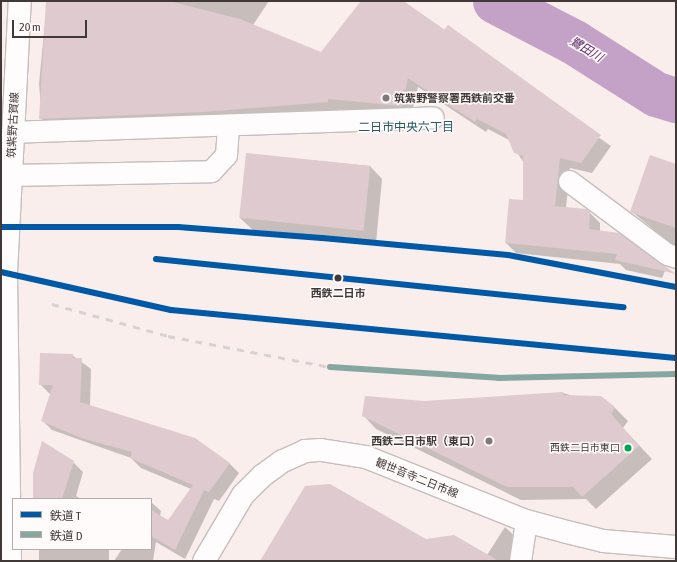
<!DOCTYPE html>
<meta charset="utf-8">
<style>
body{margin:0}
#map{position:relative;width:677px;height:562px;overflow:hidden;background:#f9eeec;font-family:"Asap Condensed","Noto Sans JP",sans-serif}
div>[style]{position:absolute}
.shadow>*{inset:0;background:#0003;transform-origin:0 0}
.river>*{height:45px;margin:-22.5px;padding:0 22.5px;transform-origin:22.5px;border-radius:22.5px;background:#c4a2c8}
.building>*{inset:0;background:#decacf;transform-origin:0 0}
.roads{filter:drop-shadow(1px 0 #c6bebd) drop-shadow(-1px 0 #c6bebd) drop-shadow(0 1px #c6bebd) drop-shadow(0 -1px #c6bebd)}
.minor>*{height:21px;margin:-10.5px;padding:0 10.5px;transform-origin:10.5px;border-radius:10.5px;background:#fefcfc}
.secondary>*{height:22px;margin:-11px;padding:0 11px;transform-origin:11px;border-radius:11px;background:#fefcfc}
.primary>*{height:22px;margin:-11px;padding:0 11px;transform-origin:11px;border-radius:11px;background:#fefcfc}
.rail>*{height:3px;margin-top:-1.5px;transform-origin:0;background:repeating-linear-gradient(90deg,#d6d3d2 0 7px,transparent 0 14px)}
.rail-1>*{height:6px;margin:-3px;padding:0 3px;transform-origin:3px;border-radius:3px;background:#0059a6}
.rail-2>*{height:6px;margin:-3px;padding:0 3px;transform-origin:3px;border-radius:3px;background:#86a7a0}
.dots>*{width:11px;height:11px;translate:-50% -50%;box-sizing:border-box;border:2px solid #fffbfa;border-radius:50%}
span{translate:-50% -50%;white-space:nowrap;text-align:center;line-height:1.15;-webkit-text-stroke:3px #fffbfa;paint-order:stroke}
.bus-label{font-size:10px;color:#413938}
.right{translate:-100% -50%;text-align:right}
.poi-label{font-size:11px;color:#413938;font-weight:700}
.left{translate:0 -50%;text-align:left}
.street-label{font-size:11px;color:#413938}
.stop-label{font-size:11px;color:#413938;font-weight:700}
.water-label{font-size:12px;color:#5f286c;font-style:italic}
.neighbourhood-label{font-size:12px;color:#245a67}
.frame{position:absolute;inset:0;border:2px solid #413938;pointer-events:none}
.legend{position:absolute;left:12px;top:498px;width:140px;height:52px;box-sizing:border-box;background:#fffbfa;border:1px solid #b3adac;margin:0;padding:5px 7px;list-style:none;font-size:12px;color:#413938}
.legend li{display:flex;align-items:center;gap:8px;height:20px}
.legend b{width:20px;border:1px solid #b3adac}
.scale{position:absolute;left:12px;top:20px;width:75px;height:18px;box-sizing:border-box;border:2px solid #413938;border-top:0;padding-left:5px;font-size:12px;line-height:14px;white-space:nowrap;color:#413938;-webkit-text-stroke:3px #fffbfa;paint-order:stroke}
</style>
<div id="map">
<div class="shadow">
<i style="clip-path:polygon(47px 1px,269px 1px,253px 25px,321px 54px,362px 1px,403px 1px,611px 146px,592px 173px,570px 168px,566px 208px,590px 213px,600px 223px,600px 231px,665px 271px,662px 278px,626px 270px,620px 264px,516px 253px,506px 243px,524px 201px,524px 163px,509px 140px,488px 129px,486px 132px,418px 87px,411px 116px,338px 109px,338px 113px,52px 129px,42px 119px,39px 84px)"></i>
<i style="clip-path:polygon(247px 154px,370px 166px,382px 179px,376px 243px,253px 230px,240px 218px)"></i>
<i style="clip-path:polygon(676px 166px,676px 248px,631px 211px)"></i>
<i style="clip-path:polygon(72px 355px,91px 369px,90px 406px,229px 463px,239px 473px,219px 501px,214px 499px,185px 559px,156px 542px,153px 561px,114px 561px,122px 549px,151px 549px,151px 502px,161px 511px,160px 516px,168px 522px,191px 489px,141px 468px,131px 458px,52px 430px,42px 420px,51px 395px,40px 384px)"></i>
<i style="clip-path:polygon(563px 393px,614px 407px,628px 421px,623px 428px,652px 459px,596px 509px,586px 499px,521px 500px,376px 429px,363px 415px,424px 402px)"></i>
<i style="clip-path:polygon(73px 462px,83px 472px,76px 496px,81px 499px,34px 499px)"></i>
<i style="clip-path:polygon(505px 527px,519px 540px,516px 561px,262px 561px,426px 540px,487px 555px)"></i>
<i style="left:39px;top:549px;width:70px;height:12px"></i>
</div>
<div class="river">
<i style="left:495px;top:1px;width:89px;rotate:27.4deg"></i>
<i style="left:574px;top:42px;width:97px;rotate:32.4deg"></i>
<i style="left:656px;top:94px;width:21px;rotate:17deg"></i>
</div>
<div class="building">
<i style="clip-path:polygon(46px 1px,169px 1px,240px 19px,321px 52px,361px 1px,403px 1px,444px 30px,448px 25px,601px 135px,581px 163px,560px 158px,555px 206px,587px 209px,590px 212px,589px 229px,619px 233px,676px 274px,615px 260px,617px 254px,505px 243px,509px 199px,523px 200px,523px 156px,514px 153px,506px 134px,477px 119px,475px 122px,408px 78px,401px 106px,328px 99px,328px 102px,204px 112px,39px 119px)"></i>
<i style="left:246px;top:153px;width:125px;height:65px;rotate:6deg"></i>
<i style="clip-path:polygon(650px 155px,676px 164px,676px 228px,630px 212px)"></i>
<i style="clip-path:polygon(40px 353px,73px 354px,73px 358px,82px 358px,80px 402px,195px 438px,230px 463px,209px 492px,204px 490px,175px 550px,151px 536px,151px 510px,168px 520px,193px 485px,130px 458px,132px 452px,81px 438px,41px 421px,53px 385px,39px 385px)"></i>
<i style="clip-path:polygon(563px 392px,563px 395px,601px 396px,615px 407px,611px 414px,639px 446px,582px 497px,573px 487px,507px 487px,362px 416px,365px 396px,424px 401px)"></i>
<i style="clip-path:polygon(42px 441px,74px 461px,62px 499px,33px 499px,33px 473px)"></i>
<i style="clip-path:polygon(330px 484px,426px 539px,454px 535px,499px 561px,260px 561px,305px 486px)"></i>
</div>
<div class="roads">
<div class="minor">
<i style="left:12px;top:132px;width:421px;rotate:-2deg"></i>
<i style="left:10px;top:175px;width:201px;rotate:-1.1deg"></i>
<i style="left:211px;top:171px;width:22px;rotate:-47deg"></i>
<i style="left:226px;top:155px;width:30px;rotate:-86deg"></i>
<i style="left:569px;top:181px;width:122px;rotate:36.7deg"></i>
<i style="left:667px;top:254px;width:9px;rotate:18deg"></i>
<i style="left:520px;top:561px;width:40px;rotate:-81.5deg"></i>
</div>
<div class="secondary">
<i style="left:204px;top:561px;width:77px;rotate:-59.4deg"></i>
<i style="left:243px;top:495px;width:27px;rotate:-45deg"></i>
<i style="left:262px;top:476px;width:26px;rotate:-36deg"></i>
<i style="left:283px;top:461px;width:24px;rotate:-24deg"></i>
<i style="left:305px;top:451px;width:16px;rotate:-4deg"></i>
<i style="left:321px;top:450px;width:46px;rotate:8.8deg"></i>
<i style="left:366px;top:457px;width:172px;rotate:21.8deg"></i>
<i style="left:526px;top:521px;width:42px;rotate:15deg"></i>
<i style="left:567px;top:532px;width:37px;rotate:14deg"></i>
<i style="left:603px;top:541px;width:73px;rotate:4.7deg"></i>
</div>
<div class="primary">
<i style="left:10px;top:561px;width:288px;rotate:-90.8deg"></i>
<i style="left:6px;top:273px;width:272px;rotate:-87.1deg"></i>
</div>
</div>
<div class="rail">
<i style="left:52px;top:304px;width:120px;rotate:15.4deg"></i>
<i style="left:168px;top:336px;width:165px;rotate:10.8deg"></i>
</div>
<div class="rail-1">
<i style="left:1px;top:227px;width:177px"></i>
<i style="left:178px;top:227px;width:144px;rotate:4.4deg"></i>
<i style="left:322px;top:238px;width:187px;rotate:5.2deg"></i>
<i style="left:508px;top:255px;width:171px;rotate:10.8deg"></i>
<i style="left:156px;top:259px;width:470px;rotate:5.9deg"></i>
<i style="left:1px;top:272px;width:174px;rotate:12.6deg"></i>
<i style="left:171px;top:310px;width:507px;rotate:5.43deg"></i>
</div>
<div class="rail-2">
<i style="left:330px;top:367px;width:168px;rotate:3.7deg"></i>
<i style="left:498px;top:378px;width:178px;rotate:-1.3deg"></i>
</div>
<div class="dots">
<i style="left:386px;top:98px;background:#817877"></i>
<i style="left:338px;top:278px;background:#413938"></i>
<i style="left:489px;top:441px;background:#817877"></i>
<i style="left:628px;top:448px;background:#00a651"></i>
</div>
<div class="bus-label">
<span class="right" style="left:620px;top:448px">西鉄二日市東口</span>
</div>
<div class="poi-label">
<span class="left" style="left:394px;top:98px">筑紫野警察署西鉄前交番</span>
<span class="right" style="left:481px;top:441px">西鉄二日市駅（東口）</span>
</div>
<div class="street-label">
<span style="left:13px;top:125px;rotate:-87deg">筑紫野古賀線</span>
<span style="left:417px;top:478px;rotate:22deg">観世音寺二日市線</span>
</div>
<div class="stop-label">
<span style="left:338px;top:293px">西鉄二日市</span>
</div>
<div class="water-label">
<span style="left:586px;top:50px;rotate:31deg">鷺田川</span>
</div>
<div class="neighbourhood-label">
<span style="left:406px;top:128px">二日市中央六丁目</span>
</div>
<div class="frame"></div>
<ul class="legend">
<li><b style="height:5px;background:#0059a6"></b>鉄道 T</li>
<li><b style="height:5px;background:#86a7a0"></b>鉄道 D</li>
</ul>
<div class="scale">20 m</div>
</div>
